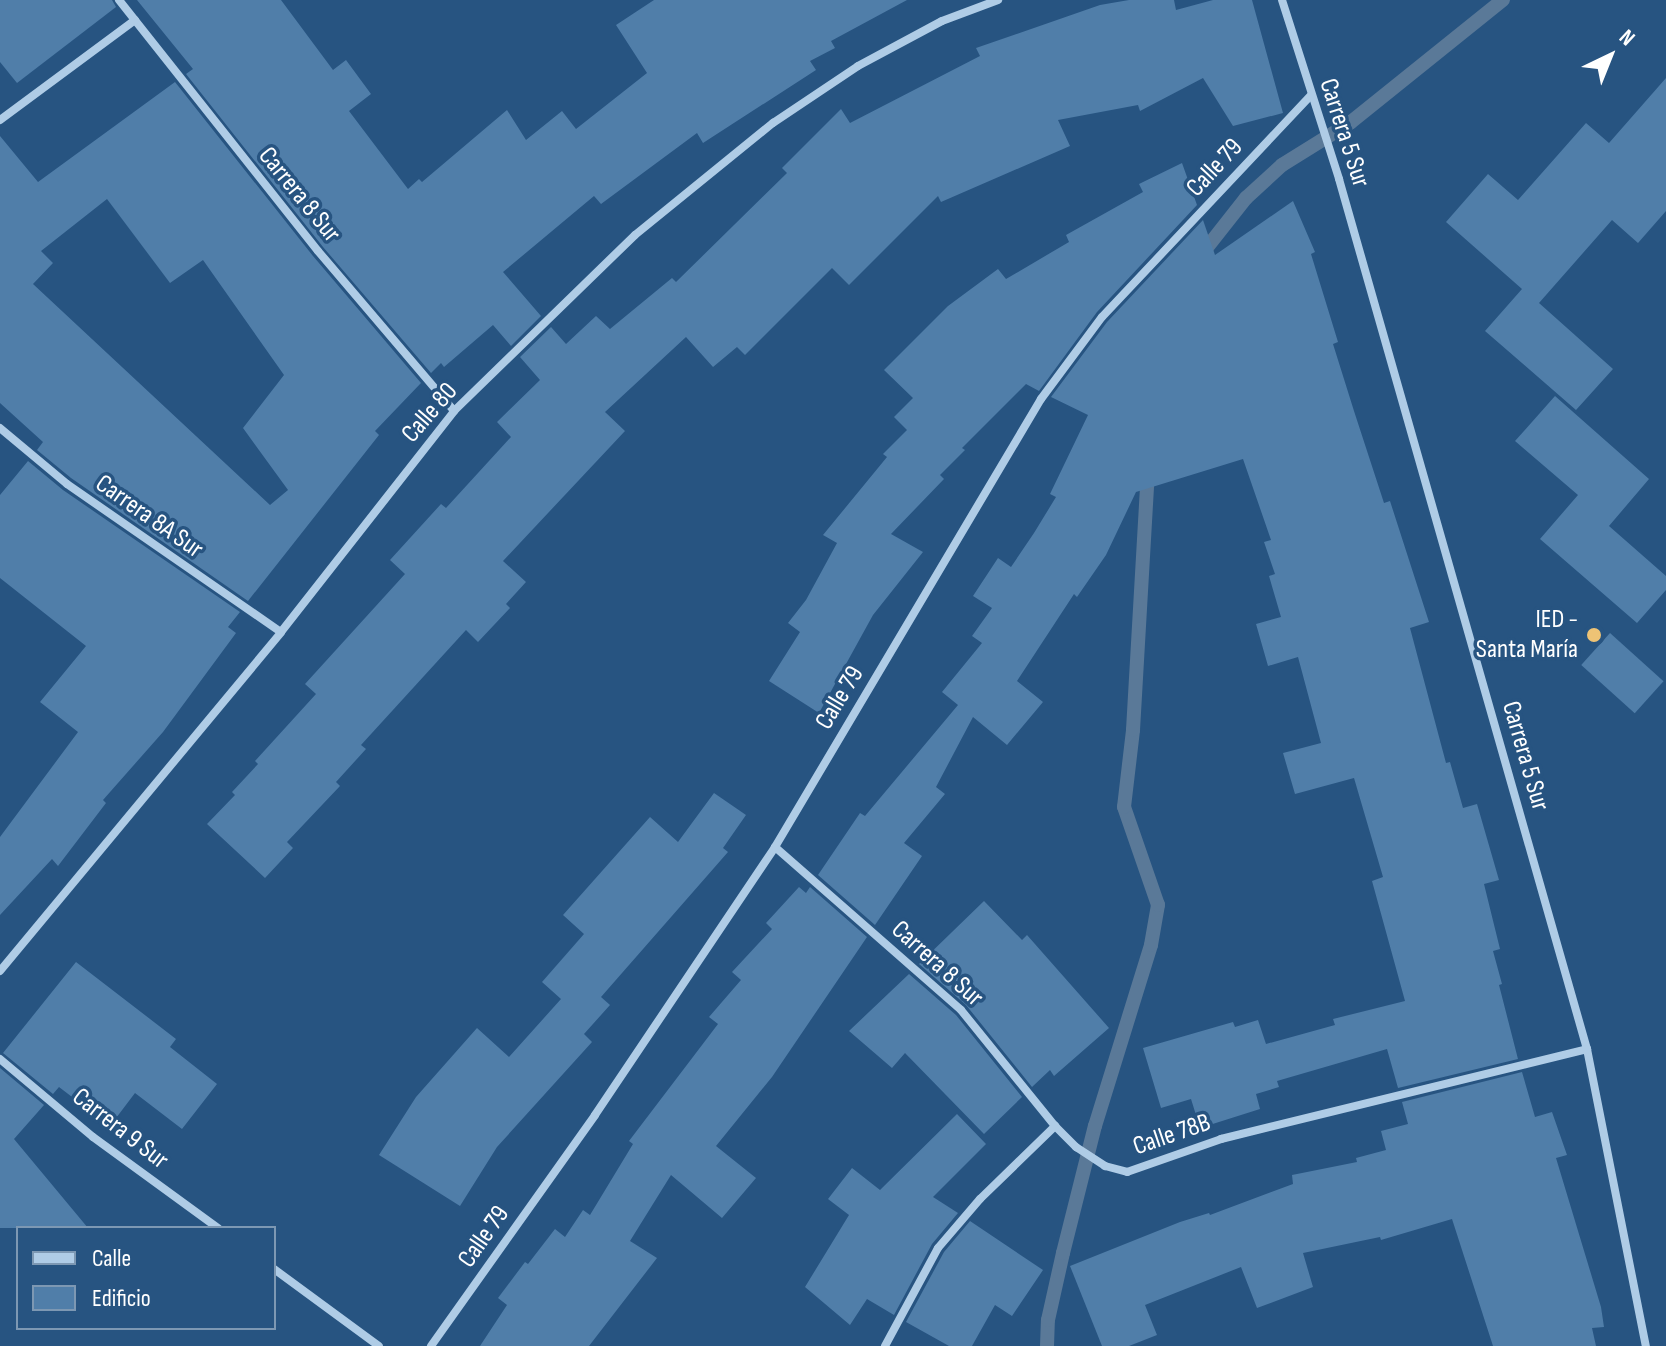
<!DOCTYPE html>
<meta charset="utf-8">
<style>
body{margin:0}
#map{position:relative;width:1666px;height:1346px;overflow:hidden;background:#275481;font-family:"Sofia Sans Condensed",sans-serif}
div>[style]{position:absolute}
.stream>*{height:14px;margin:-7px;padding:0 7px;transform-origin:7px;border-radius:7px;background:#5a7998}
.building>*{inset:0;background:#507ea9;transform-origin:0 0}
.minor>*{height:8px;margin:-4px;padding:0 4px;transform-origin:4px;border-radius:4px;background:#afcce6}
.dots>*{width:22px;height:22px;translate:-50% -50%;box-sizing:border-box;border:4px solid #275481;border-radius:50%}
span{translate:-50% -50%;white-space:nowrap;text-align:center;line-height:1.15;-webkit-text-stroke:7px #275481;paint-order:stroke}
.street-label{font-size:26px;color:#fff}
.poi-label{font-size:26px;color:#fff}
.right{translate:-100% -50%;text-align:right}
.legend{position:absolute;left:16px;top:1226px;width:260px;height:104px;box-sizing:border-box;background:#275481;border:2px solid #7d98b3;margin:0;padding:10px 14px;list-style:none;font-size:24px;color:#fff}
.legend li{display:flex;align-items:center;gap:16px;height:40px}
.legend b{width:40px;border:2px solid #7d98b3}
.north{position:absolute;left:1570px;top:16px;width:80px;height:80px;-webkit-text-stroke:6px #275481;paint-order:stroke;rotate:43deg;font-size:22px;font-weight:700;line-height:32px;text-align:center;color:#fff}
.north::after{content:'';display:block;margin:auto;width:28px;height:36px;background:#fff;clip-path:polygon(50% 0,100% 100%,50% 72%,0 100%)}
</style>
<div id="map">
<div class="stream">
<i style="left:1201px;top:255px;width:73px;rotate:-51.7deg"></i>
<i style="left:1246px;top:198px;width:49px;rotate:-42.5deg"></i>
<i style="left:1282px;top:165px;width:81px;rotate:-31.9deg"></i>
<i style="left:1351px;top:122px;width:195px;rotate:-38.8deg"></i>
<i style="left:1047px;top:1346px;width:26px;rotate:-88deg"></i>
<i style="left:1048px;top:1320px;width:69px;rotate:-77.4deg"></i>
<i style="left:1063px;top:1253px;width:131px;rotate:-75.9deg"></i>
<i style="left:1095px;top:1126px;width:189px;rotate:-72.8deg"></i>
<i style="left:1151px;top:945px;width:41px;rotate:-80.1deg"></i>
<i style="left:1158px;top:905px;width:104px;rotate:-109.1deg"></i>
<i style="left:1124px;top:807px;width:78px;rotate:-83.3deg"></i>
<i style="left:1133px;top:730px;width:258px;rotate:-86.7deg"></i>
</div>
<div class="building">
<i style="clip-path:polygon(0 0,112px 0,116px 7px,17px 83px,0 62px)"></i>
<i style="clip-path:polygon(137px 0,281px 0,333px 70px,346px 60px,371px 94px,349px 111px,408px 189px,419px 179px,422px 182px,507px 110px,526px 140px,562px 111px,576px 129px,647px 73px,616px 25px,654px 0,907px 0,831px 41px,835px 48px,810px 61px,816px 70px,703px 143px,697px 133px,601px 204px,594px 196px,503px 272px,541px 316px,511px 346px,493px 325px,444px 367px,441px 363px,431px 373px,323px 247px,186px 74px,193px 69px)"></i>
<i style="clip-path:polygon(1129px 0,1174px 0,1176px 10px,1213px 0,1252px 0,1283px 113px,1233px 126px,1203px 78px,1140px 111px,1138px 105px,1058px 120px,1070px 146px,941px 202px,938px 196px,849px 285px,832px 268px,745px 355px,737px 347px,713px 367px,686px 337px,605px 412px,625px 431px,503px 561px,526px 582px,506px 604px,510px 608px,478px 642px,466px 630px,361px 745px,366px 749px,336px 782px,340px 786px,287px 842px,293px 848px,265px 878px,207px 824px,235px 795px,232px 792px,258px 764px,255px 761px,316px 694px,305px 684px,405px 574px,390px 560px,441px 504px,446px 508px,511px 437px,497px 422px,540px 380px,520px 357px,551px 327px,566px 344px,596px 316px,610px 329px,672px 278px,676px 282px,787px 173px,782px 168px,841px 109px,850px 123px,980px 56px,976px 48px,1100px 5px)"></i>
<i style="clip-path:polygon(1666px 78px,1666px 211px,1638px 243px,1612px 220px,1539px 303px,1613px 369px,1576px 410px,1485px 331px,1522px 289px,1446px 222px,1488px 174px,1518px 200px,1586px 123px,1609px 143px)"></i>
<i style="clip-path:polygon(evenodd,175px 82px,313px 256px,421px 383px,375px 431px,379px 435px,248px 601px,71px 478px,37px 450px,43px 442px,0 403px,0 136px,38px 182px,175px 82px,107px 199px,170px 283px,203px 260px,284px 375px,243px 428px,288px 490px,270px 505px,33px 284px,53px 263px,41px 251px,107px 199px)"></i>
<i style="clip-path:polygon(1182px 163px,1197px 205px,1097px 312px,1039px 391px,1026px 384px,962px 448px,965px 450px,940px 475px,944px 479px,891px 534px,923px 552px,873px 615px,819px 713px,769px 681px,800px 632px,788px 623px,806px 600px,837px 543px,823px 535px,887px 457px,883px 454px,907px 430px,894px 417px,913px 398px,884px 370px,948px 306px,998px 269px,1006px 279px,1069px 242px,1066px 235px,1143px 192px,1139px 184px)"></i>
<i style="clip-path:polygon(1293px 201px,1315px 252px,1311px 254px,1338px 342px,1333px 344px,1354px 411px,1384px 503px,1390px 501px,1429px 622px,1410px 628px,1446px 763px,1450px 762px,1463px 808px,1477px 804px,1499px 880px,1484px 884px,1500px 949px,1493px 951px,1502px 984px,1499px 985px,1518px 1059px,1398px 1088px,1387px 1049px,1277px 1081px,1279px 1087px,1256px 1094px,1260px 1109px,1200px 1128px,1191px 1099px,1161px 1108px,1143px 1048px,1233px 1022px,1235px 1027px,1258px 1020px,1266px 1044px,1335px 1025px,1333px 1019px,1405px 1001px,1372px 881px,1383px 877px,1354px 778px,1295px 794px,1283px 753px,1321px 743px,1298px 657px,1268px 666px,1256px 624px,1281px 617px,1269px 576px,1275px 574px,1264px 542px,1271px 540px,1243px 459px,1136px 492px,1106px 555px,1077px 597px,1074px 594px,1017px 681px,1043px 702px,1007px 745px,973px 717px,936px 787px,945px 794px,904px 843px,922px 856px,875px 925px,818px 875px,860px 813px,865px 816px,958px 705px,942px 692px,982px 643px,972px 636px,992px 608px,973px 596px,998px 558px,1011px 567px,1034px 533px,1056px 497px,1050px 494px,1088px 415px,1051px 397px,1107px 322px,1203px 220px,1215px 255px)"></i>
<i style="clip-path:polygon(1555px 396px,1649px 479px,1609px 526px,1666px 576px,1666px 590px,1637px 623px,1540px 539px,1578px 495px,1515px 441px)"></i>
<i style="clip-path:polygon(28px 461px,63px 490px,240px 612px,228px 627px,236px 633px,163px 732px,103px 800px,106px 803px,58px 866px,52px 859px,0 915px,0 837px,78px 732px,40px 702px,86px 646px,0 578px,0 495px)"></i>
<i style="left:1610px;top:633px;width:72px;height:43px;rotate:42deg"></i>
<i style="clip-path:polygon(714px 793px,746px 815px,723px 848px,728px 852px,601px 997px,610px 1005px,584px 1034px,592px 1042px,497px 1147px,460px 1206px,379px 1155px,416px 1097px,477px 1028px,509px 1057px,561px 999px,542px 982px,584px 934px,563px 915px,650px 817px,678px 842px)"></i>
<i style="clip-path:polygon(799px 887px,806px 893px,810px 887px,867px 937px,772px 1077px,716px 1146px,756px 1178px,722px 1218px,671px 1175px,630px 1241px,657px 1258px,589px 1346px,480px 1346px,507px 1305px,498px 1298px,525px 1262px,528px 1264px,555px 1229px,565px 1237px,583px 1210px,590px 1215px,633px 1144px,629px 1141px,718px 1024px,709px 1017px,741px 980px,732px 972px,772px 929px,766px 923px)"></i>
<i style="clip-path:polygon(984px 901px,1022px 940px,1027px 935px,1109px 1028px,1054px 1076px,1050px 1070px,1032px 1087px,966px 1005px,919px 964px)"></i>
<i style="clip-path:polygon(76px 962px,176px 1039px,170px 1047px,217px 1084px,182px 1129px,135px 1093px,110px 1126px,59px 1087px,53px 1094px,3px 1053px)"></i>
<i style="clip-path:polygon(909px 974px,956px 1015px,1022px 1097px,984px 1134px,905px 1053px,892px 1068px,849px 1031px)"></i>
<i style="clip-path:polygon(0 1068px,44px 1105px,14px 1139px,88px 1228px,0 1228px)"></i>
<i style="clip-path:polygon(1522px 1072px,1535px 1117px,1552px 1112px,1567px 1155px,1556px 1158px,1601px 1307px,1604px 1327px,1592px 1328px,1596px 1346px,1493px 1346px,1452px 1219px,1381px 1240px,1380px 1237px,1303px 1253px,1313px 1287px,1257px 1308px,1241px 1267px,1145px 1305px,1157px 1335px,1129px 1346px,1102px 1346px,1070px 1266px,1180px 1222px,1209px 1213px,1210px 1215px,1293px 1184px,1292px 1175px,1357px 1162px,1356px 1158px,1386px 1150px,1381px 1131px,1408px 1124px,1402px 1102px)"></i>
<i style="clip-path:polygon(957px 1114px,986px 1144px,933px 1197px,958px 1213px,932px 1244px,894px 1315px,867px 1299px,850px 1325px,805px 1287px,849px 1215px,828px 1199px,852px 1168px,880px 1190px)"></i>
<i style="clip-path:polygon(970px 1221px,1043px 1270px,1012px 1316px,995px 1305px,972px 1346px,949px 1346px,906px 1322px,944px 1252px)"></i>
</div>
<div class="minor">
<i style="left:119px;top:0;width:320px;rotate:51.6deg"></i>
<i style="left:318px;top:251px;width:210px;rotate:49.6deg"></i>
<i style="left:1282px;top:0;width:188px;rotate:72.3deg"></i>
<i style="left:1339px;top:179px;width:905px;rotate:74.09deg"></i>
<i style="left:1587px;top:1049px;width:303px;rotate:78.8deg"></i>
<i style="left:0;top:120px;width:168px;rotate:-36.5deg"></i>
<i style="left:0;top:428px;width:87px;rotate:39.9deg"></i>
<i style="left:67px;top:484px;width:260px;rotate:34.7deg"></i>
<i style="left:775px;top:847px;width:247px;rotate:41.2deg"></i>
<i style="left:961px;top:1010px;width:149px;rotate:51deg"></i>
<i style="left:1055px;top:1126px;width:30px;rotate:45deg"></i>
<i style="left:1076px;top:1147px;width:35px;rotate:33deg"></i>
<i style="left:1105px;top:1166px;width:23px;rotate:15deg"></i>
<i style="left:1127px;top:1172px;width:100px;rotate:-19.3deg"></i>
<i style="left:1221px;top:1139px;width:377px;rotate:-13.8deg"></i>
<i style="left:0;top:971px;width:440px;rotate:-50.3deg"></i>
<i style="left:281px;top:632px;width:281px;rotate:-51.9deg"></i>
<i style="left:454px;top:411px;width:252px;rotate:-44.2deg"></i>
<i style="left:635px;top:235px;width:178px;rotate:-39.1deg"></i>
<i style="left:773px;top:123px;width:102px;rotate:-33.8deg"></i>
<i style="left:858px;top:66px;width:95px;rotate:-28.2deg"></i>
<i style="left:942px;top:21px;width:60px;rotate:-20.6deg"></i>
<i style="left:0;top:1059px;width:121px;rotate:40deg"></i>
<i style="left:93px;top:1137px;width:155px;rotate:36.1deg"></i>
<i style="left:274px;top:1269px;width:130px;rotate:36.3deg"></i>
<i style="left:431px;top:1346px;width:283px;rotate:-54.6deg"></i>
<i style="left:595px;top:1115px;width:323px;rotate:-56.1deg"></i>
<i style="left:775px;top:847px;width:521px;rotate:-59.3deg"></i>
<i style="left:1041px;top:399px;width:102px;rotate:-53.4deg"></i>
<i style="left:1102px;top:317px;width:305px;rotate:-46.7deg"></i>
<i style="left:885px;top:1346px;width:111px;rotate:-61.6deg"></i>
<i style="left:938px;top:1248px;width:65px;rotate:-49.4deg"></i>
<i style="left:980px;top:1199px;width:105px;rotate:-44.2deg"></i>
</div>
<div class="dots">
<i style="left:1594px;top:635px;background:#eec375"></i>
</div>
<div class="street-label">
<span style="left:1344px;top:133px;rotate:72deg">Carrera 5 Sur</span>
<span style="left:1215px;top:168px;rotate:-47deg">Calle 79</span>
<span style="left:299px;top:195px;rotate:51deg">Carrera 8 Sur</span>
<span style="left:430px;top:413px;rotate:-49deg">Calle 80</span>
<span style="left:149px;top:517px;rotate:35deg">Carrera 8A Sur</span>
<span style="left:840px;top:698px;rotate:-59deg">Calle 79</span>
<span style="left:1525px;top:756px;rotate:74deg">Carrera 5 Sur</span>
<span style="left:937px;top:964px;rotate:42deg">Carrera 8 Sur</span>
<span style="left:120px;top:1129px;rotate:38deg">Carrera 9 Sur</span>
<span style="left:1172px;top:1135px;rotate:-19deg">Calle 78B</span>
<span style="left:484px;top:1237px;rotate:-55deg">Calle 79</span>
</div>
<div class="poi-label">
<span class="right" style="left:1578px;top:635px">IED -<br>Santa María</span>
</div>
<ul class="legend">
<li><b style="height:10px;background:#afcce6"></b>Calle</li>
<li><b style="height:22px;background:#507ea9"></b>Edificio</li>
</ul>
<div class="north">N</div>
</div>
